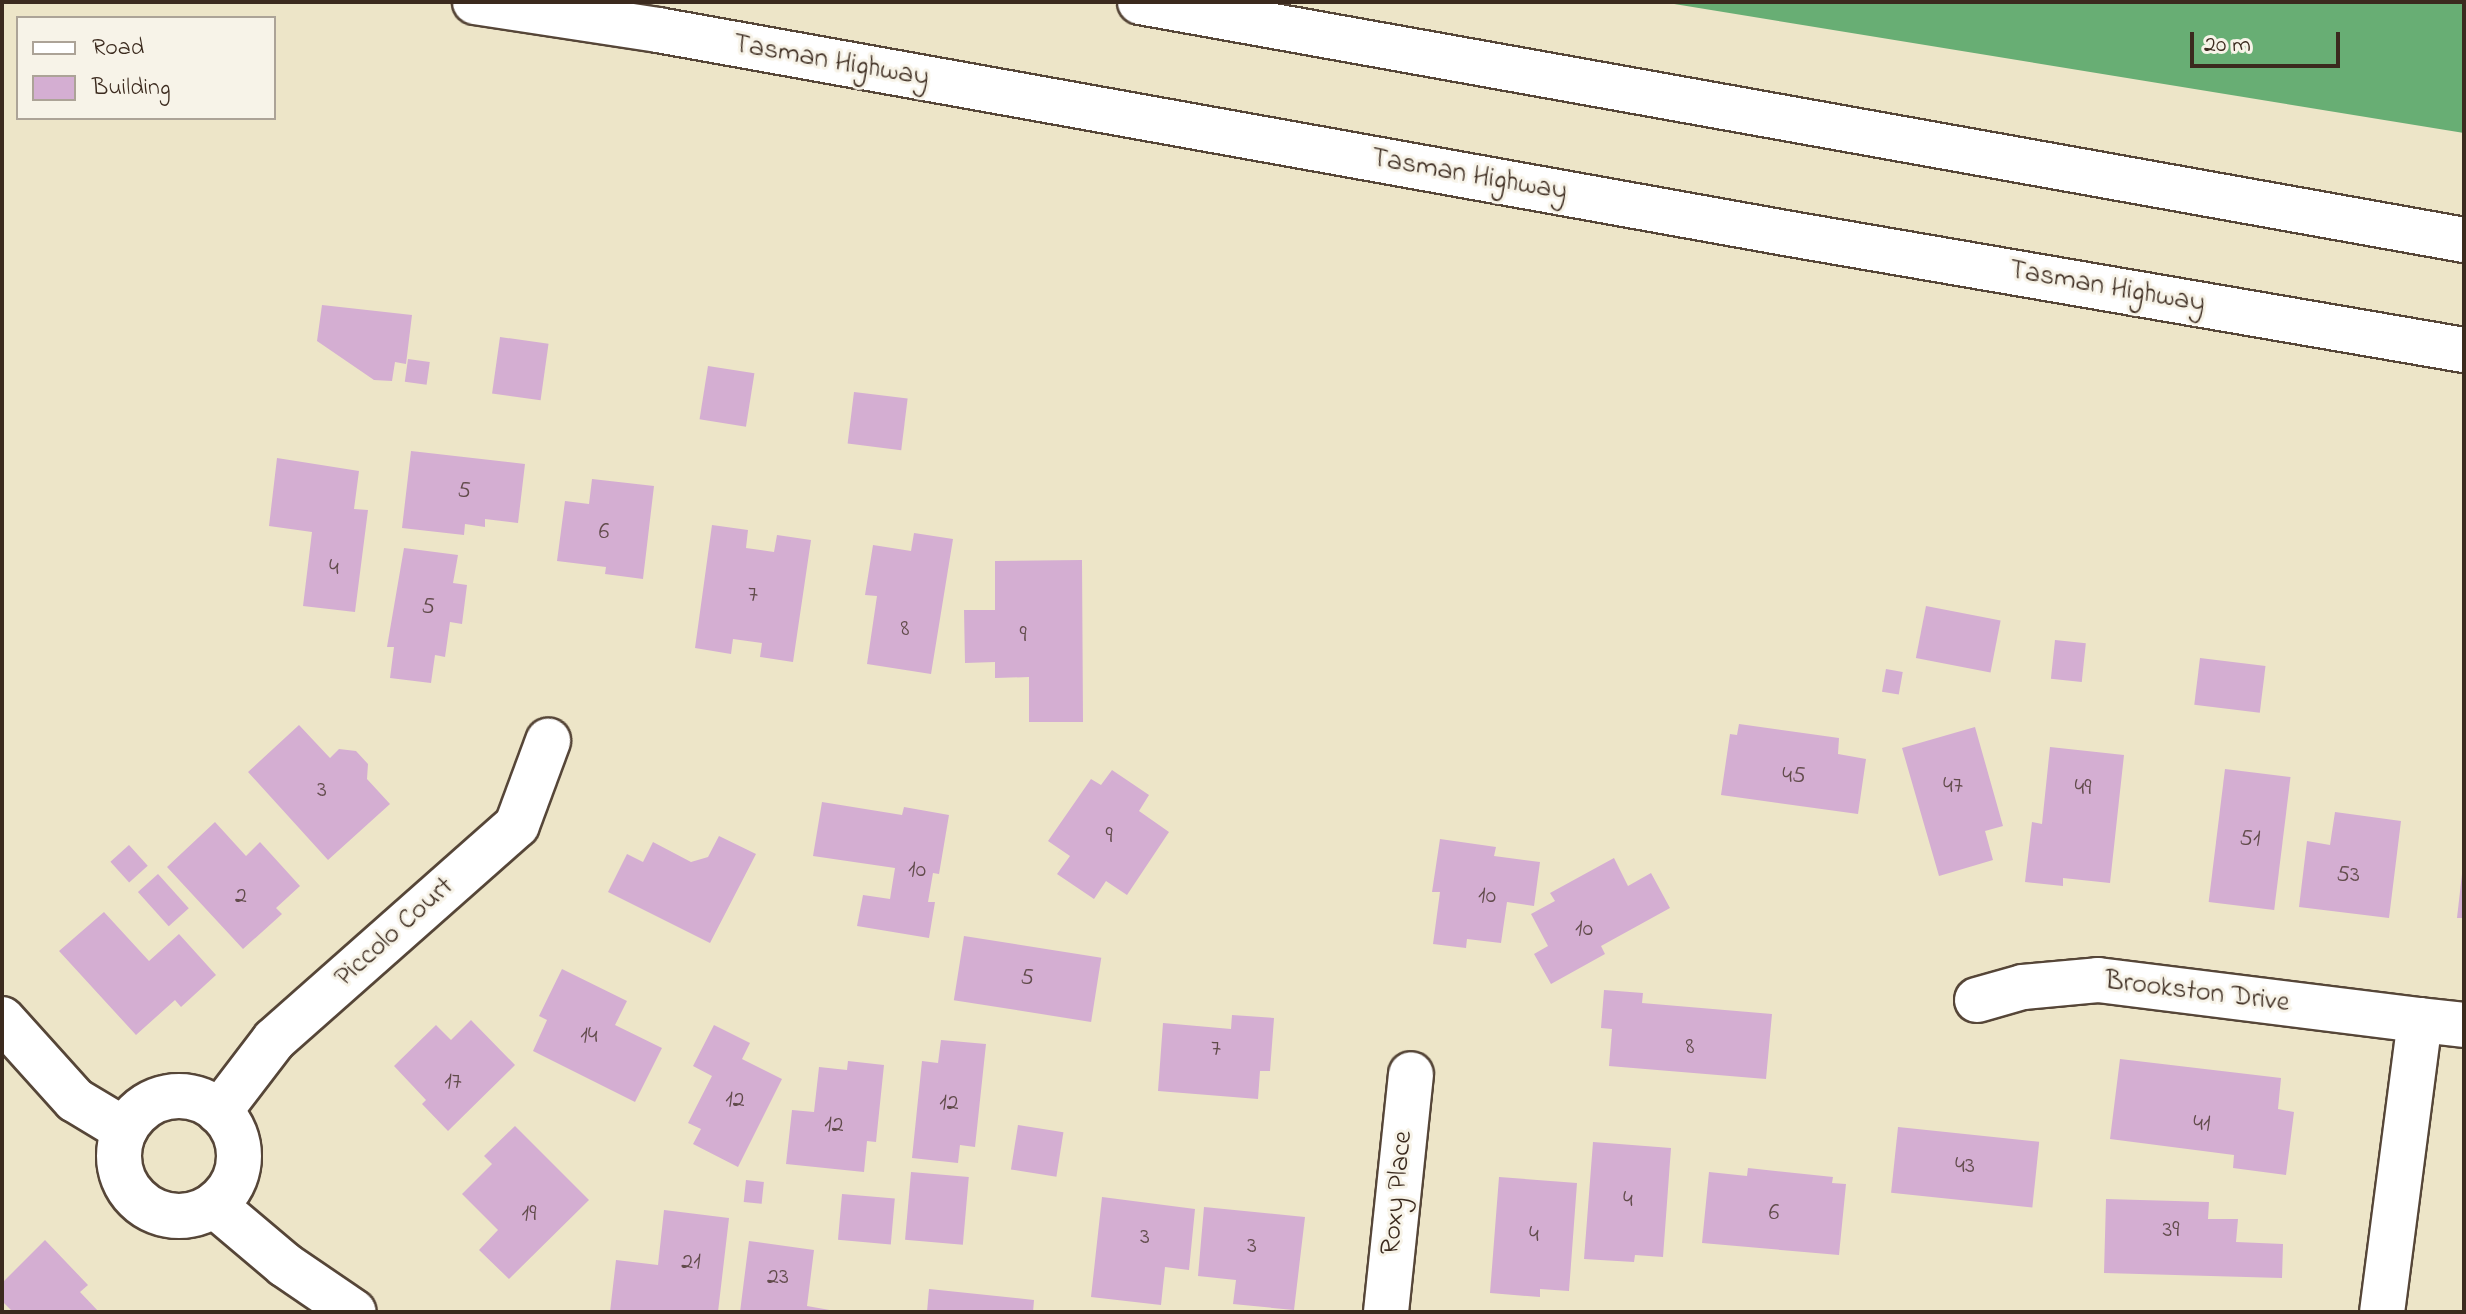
<!DOCTYPE html>
<style>
body{margin:0}
#map{position:relative;width:2466px;height:1314px;overflow:hidden;background:#ede5c8;font-family:"Indie Flower",sans-serif}
div>[style]{position:absolute}
.forest>*{inset:0;background:#68ae74}
.building>*{inset:0;background:#d4aed2;transform-origin:0 0}
.roads{filter:drop-shadow(2px 0 #564638) drop-shadow(-2px 0 #564638) drop-shadow(0 2px #564638) drop-shadow(0 -2px #564638)}
.street>*{height:44px;margin:-22px;padding:0 22px;transform-origin:22px;border-radius:22px;background:#fff}
.street>.ring{margin:-22px;padding:0;box-sizing:content-box;background:none;border:44px solid #fff;border-radius:50%}
.highway>*{height:44px;margin:-22px;padding:0 22px;transform-origin:22px;border-radius:22px;background:#fff}
span{translate:-50% -50%;white-space:nowrap;text-align:center;line-height:1.15;-webkit-text-stroke:6px #f7f3e8;paint-order:stroke}
.number-label{font-size:24px;color:#614b4b}
.number-label span{-webkit-text-stroke-width:0}
.street-label{font-size:28px;color:#3b2a1e}
.frame{position:absolute;inset:0;border:4px solid #3b2a1e;pointer-events:none}
.legend{position:absolute;left:16px;top:16px;width:260px;height:104px;box-sizing:border-box;background:#f7f3e8;border:2px solid #aca397;margin:0;padding:10px 14px;list-style:none;font-size:24px;color:#3b2a1e}
.legend li{display:flex;align-items:center;gap:16px;height:40px}
.legend b{width:40px;border:2px solid #aca397}
.scale{position:absolute;left:2190px;top:32px;width:150px;height:36px;box-sizing:border-box;border:4px solid #3b2a1e;border-top:0;padding-left:10px;font-size:24px;line-height:28px;white-space:nowrap;color:#3b2a1e;-webkit-text-stroke:6px #f7f3e8;paint-order:stroke}
</style>
<div id="map">
<div class="forest">
<i style="clip-path:polygon(1662px 2px,2464px 2px,2464px 133px)"></i>
</div>
<div class="building">
<i style="clip-path:polygon(322px 305px,412px 315px,406px 364px,395px 362px,392px 381px,374px 380px,317px 341px)"></i>
<i style="left:500px;top:337px;width:49px;height:57px;rotate:8deg"></i>
<i style="left:408px;top:359px;width:22px;height:23px;rotate:8deg"></i>
<i style="left:708px;top:366px;width:47px;height:54px;rotate:9deg"></i>
<i style="left:854px;top:392px;width:54px;height:52px;rotate:7deg"></i>
<i style="clip-path:polygon(411px 451px,525px 464px,518px 523px,485px 519px,485px 527px,465px 524px,464px 535px,402px 528px)"></i>
<i style="clip-path:polygon(277px 458px,359px 471px,354px 509px,368px 510px,355px 612px,303px 606px,312px 532px,269px 526px)"></i>
<i style="clip-path:polygon(592px 479px,654px 486px,643px 579px,605px 574px,606px 567px,557px 561px,565px 501px,589px 504px)"></i>
<i style="clip-path:polygon(712px 525px,748px 530px,746px 548px,774px 552px,777px 535px,811px 540px,793px 662px,760px 657px,762px 643px,733px 639px,731px 654px,695px 648px)"></i>
<i style="clip-path:polygon(914px 533px,953px 539px,931px 674px,867px 664px,877px 596px,865px 595px,873px 545px,911px 551px)"></i>
<i style="clip-path:polygon(404px 548px,458px 555px,453px 583px,467px 585px,462px 624px,450px 622px,445px 657px,435px 655px,431px 683px,390px 678px,394px 647px,387px 647px)"></i>
<i style="clip-path:polygon(1082px 560px,1083px 722px,1029px 722px,1029px 677px,995px 678px,995px 662px,965px 663px,964px 610px,995px 610px,995px 561px)"></i>
<i style="left:1926px;top:606px;width:76px;height:53px;rotate:11deg"></i>
<i style="left:2055px;top:640px;width:31px;height:39px;rotate:6deg"></i>
<i style="left:2200px;top:658px;width:66px;height:47px;rotate:7deg"></i>
<i style="left:1886px;top:669px;width:17px;height:23px;rotate:10deg"></i>
<i style="clip-path:polygon(1739px 724px,1839px 738px,1838px 754px,1866px 759px,1858px 814px,1721px 795px,1730px 734px,1737px 735px)"></i>
<i style="clip-path:polygon(299px 725px,330px 758px,339px 749px,356px 751px,368px 764px,367px 779px,390px 804px,328px 860px,248px 772px)"></i>
<i style="clip-path:polygon(1975px 727px,2003px 826px,1985px 831px,1993px 860px,1939px 876px,1902px 748px)"></i>
<i style="clip-path:polygon(2050px 747px,2124px 755px,2110px 883px,2063px 878px,2063px 886px,2025px 882px,2032px 822px,2042px 824px)"></i>
<i style="left:2225px;top:769px;width:66px;height:134px;rotate:7deg"></i>
<i style="clip-path:polygon(1112px 770px,1149px 795px,1139px 811px,1169px 832px,1127px 895px,1106px 881px,1094px 899px,1057px 874px,1070px 856px,1048px 841px,1091px 779px,1101px 785px)"></i>
<i style="clip-path:polygon(822px 802px,902px 815px,904px 807px,949px 815px,939px 874px,933px 873px,928px 902px,935px 902px,929px 938px,857px 926px,863px 895px,890px 899px,895px 868px,813px 856px)"></i>
<i style="clip-path:polygon(2335px 812px,2401px 821px,2389px 918px,2299px 907px,2307px 841px,2330px 845px)"></i>
<i style="clip-path:polygon(215px 822px,246px 856px,260px 842px,300px 886px,276px 908px,282px 914px,243px 949px,167px 867px)"></i>
<i style="clip-path:polygon(719px 836px,756px 854px,710px 943px,608px 892px,627px 854px,643px 862px,653px 842px,691px 862px,708px 857px)"></i>
<i style="clip-path:polygon(1440px 839px,1496px 847px,1494px 856px,1540px 862px,1534px 906px,1507px 902px,1501px 943px,1467px 939px,1466px 948px,1433px 944px,1440px 892px,1432px 892px)"></i>
<i style="left:129px;top:845px;width:28px;height:25px;rotate:48deg"></i>
<i style="clip-path:polygon(1614px 858px,1628px 886px,1651px 873px,1670px 908px,1601px 946px,1605px 954px,1551px 984px,1534px 954px,1548px 946px,1531px 914px,1555px 901px,1550px 893px)"></i>
<i style="left:158px;top:874px;width:46px;height:27px;rotate:48deg"></i>
<i style="clip-path:polygon(2462px 874px,2464px 874px,2464px 918px,2457px 918px)"></i>
<i style="clip-path:polygon(104px 912px,149px 961px,179px 934px,216px 975px,181px 1007px,175px 1000px,136px 1035px,59px 951px)"></i>
<i style="left:964px;top:936px;width:139px;height:65px;rotate:9deg"></i>
<i style="clip-path:polygon(562px 969px,627px 1001px,615px 1025px,662px 1048px,635px 1102px,533px 1051px,547px 1020px,539px 1016px)"></i>
<i style="clip-path:polygon(1604px 990px,1643px 993px,1642px 1003px,1772px 1014px,1766px 1079px,1609px 1066px,1612px 1029px,1601px 1028px)"></i>
<i style="clip-path:polygon(1232px 1015px,1274px 1018px,1270px 1071px,1260px 1071px,1258px 1099px,1158px 1091px,1163px 1023px,1231px 1029px)"></i>
<i style="clip-path:polygon(471px 1020px,515px 1065px,448px 1131px,422px 1104px,426px 1100px,394px 1066px,436px 1025px,451px 1040px)"></i>
<i style="clip-path:polygon(714px 1025px,750px 1043px,742px 1059px,782px 1079px,738px 1167px,693px 1144px,701px 1129px,688px 1123px,712px 1076px,693px 1066px)"></i>
<i style="clip-path:polygon(941px 1040px,986px 1044px,975px 1147px,960px 1145px,958px 1163px,912px 1158px,922px 1061px,938px 1063px)"></i>
<i style="clip-path:polygon(2120px 1059px,2281px 1078px,2278px 1109px,2294px 1112px,2286px 1175px,2233px 1168px,2234px 1155px,2110px 1139px)"></i>
<i style="clip-path:polygon(848px 1061px,884px 1065px,876px 1142px,867px 1141px,864px 1172px,786px 1164px,792px 1110px,814px 1112px,819px 1067px,847px 1070px)"></i>
<i style="left:1018px;top:1125px;width:46px;height:45px;rotate:9deg"></i>
<i style="clip-path:polygon(515px 1126px,589px 1200px,509px 1279px,479px 1250px,498px 1230px,462px 1194px,492px 1164px,484px 1156px)"></i>
<i style="left:1898px;top:1127px;width:142px;height:66px;rotate:6deg"></i>
<i style="clip-path:polygon(1593px 1142px,1671px 1148px,1663px 1257px,1635px 1255px,1634px 1262px,1584px 1259px)"></i>
<i style="clip-path:polygon(1748px 1168px,1833px 1177px,1832px 1183px,1846px 1184px,1839px 1255px,1702px 1243px,1709px 1172px,1747px 1176px)"></i>
<i style="left:911px;top:1172px;width:58px;height:68px;rotate:5deg"></i>
<i style="clip-path:polygon(1499px 1177px,1577px 1183px,1569px 1291px,1540px 1289px,1540px 1297px,1490px 1293px)"></i>
<i style="left:746px;top:1180px;width:18px;height:22px;rotate:6deg"></i>
<i style="left:842px;top:1194px;width:53px;height:46px;rotate:5deg"></i>
<i style="clip-path:polygon(1102px 1197px,1195px 1209px,1189px 1270px,1165px 1267px,1161px 1305px,1091px 1297px)"></i>
<i style="clip-path:polygon(2106px 1199px,2209px 1202px,2208px 1219px,2238px 1219px,2236px 1242px,2283px 1244px,2282px 1278px,2104px 1273px)"></i>
<i style="clip-path:polygon(1204px 1207px,1305px 1217px,1294px 1310px,1233px 1304px,1236px 1280px,1198px 1276px)"></i>
<i style="clip-path:polygon(664px 1210px,729px 1218px,718px 1312px,610px 1312px,616px 1260px,658px 1265px)"></i>
<i style="clip-path:polygon(45px 1240px,88px 1285px,80px 1292px,99px 1312px,13px 1312px,2px 1301px,2px 1283px)"></i>
<i style="clip-path:polygon(749px 1241px,814px 1250px,807px 1306px,841px 1312px,740px 1312px)"></i>
<i style="clip-path:polygon(929px 1289px,1034px 1300px,1033px 1312px,927px 1312px)"></i>
</div>
<div class="roads">
<div class="street">
<i style="left:1977px;top:1000px;width:48px;rotate:-15.8deg"></i>
<i style="left:2023px;top:987px;width:75px;rotate:-5.3deg"></i>
<i style="left:2098px;top:980px;width:324px;rotate:7.1deg"></i>
<i style="left:2420px;top:1020px;width:294px;rotate:97.4deg"></i>
<i style="left:2px;top:1019px;width:109px;rotate:48deg"></i>
<i style="left:75px;top:1100px;width:58px;rotate:31deg"></i>
<i style="left:2420px;top:1020px;width:44px;rotate:6.5deg"></i>
<i class="ring" style="left:119px;top:1096px;width:76px;height:76px"></i>
<i style="left:219px;top:1112px;width:91px;rotate:-52.6deg"></i>
<i style="left:274px;top:1040px;width:324px;rotate:-41.5deg"></i>
<i style="left:517px;top:825px;width:90px;rotate:-69.7deg"></i>
<i style="left:214px;top:1205px;width:93px;rotate:40.2deg"></i>
<i style="left:285px;top:1265px;width:83px;rotate:34.3deg"></i>
<i style="left:1386px;top:1312px;width:239px;rotate:-84deg"></i>
</div>
<div class="highway">
<i style="left:475px;top:2px;width:185px;rotate:8.7deg"></i>
<i style="left:658px;top:30px;width:1145px;rotate:10.21deg"></i>
<i style="left:1785px;top:233px;width:689px;rotate:9.78deg"></i>
<i style="left:1140px;top:2px;width:1345px;rotate:10.19deg"></i>
</div>
</div>
<div class="number-label">
<span style="left:464px;top:492px">5</span>
<span style="left:604px;top:533px">6</span>
<span style="left:334px;top:569px">4</span>
<span style="left:753px;top:596px">7</span>
<span style="left:428px;top:608px">5</span>
<span style="left:905px;top:630px">8</span>
<span style="left:1023px;top:636px">9</span>
<span style="left:1794px;top:777px">45</span>
<span style="left:1953px;top:787px">47</span>
<span style="left:2083px;top:789px">49</span>
<span style="left:322px;top:791px">3</span>
<span style="left:1109px;top:837px">9</span>
<span style="left:2250px;top:840px">51</span>
<span style="left:917px;top:871px">10</span>
<span style="left:2348px;top:876px">53</span>
<span style="left:241px;top:897px">2</span>
<span style="left:1487px;top:897px">10</span>
<span style="left:1584px;top:930px">10</span>
<span style="left:1027px;top:979px">5</span>
<span style="left:589px;top:1037px">14</span>
<span style="left:1690px;top:1048px">8</span>
<span style="left:1216px;top:1050px">7</span>
<span style="left:453px;top:1083px">17</span>
<span style="left:735px;top:1101px">12</span>
<span style="left:949px;top:1104px">12</span>
<span style="left:2202px;top:1125px">41</span>
<span style="left:834px;top:1126px">12</span>
<span style="left:1965px;top:1167px">43</span>
<span style="left:1628px;top:1201px">4</span>
<span style="left:1774px;top:1214px">6</span>
<span style="left:529px;top:1215px">19</span>
<span style="left:2171px;top:1231px">39</span>
<span style="left:1534px;top:1236px">4</span>
<span style="left:1145px;top:1238px">3</span>
<span style="left:1252px;top:1247px">3</span>
<span style="left:691px;top:1263px">21</span>
<span style="left:778px;top:1278px">23</span>
</div>
<div class="street-label">
<span style="left:831px;top:62px;rotate:10deg">Tasman Highway</span>
<span style="left:1469px;top:176px;rotate:10deg">Tasman Highway</span>
<span style="left:2107px;top:288px;rotate:10deg">Tasman Highway</span>
<span style="left:395px;top:933px;rotate:-42deg">Piccolo Court</span>
<span style="left:2197px;top:993px;rotate:7deg">Brookston Drive</span>
<span style="left:1398px;top:1193px;rotate:-84deg">Roxy Place</span>
</div>
<div class="frame"></div>
<ul class="legend">
<li><b style="height:10px;background:#fff"></b>Road</li>
<li><b style="height:22px;background:#d4aed2"></b>Building</li>
</ul>
<div class="scale">20 m</div>
</div>
